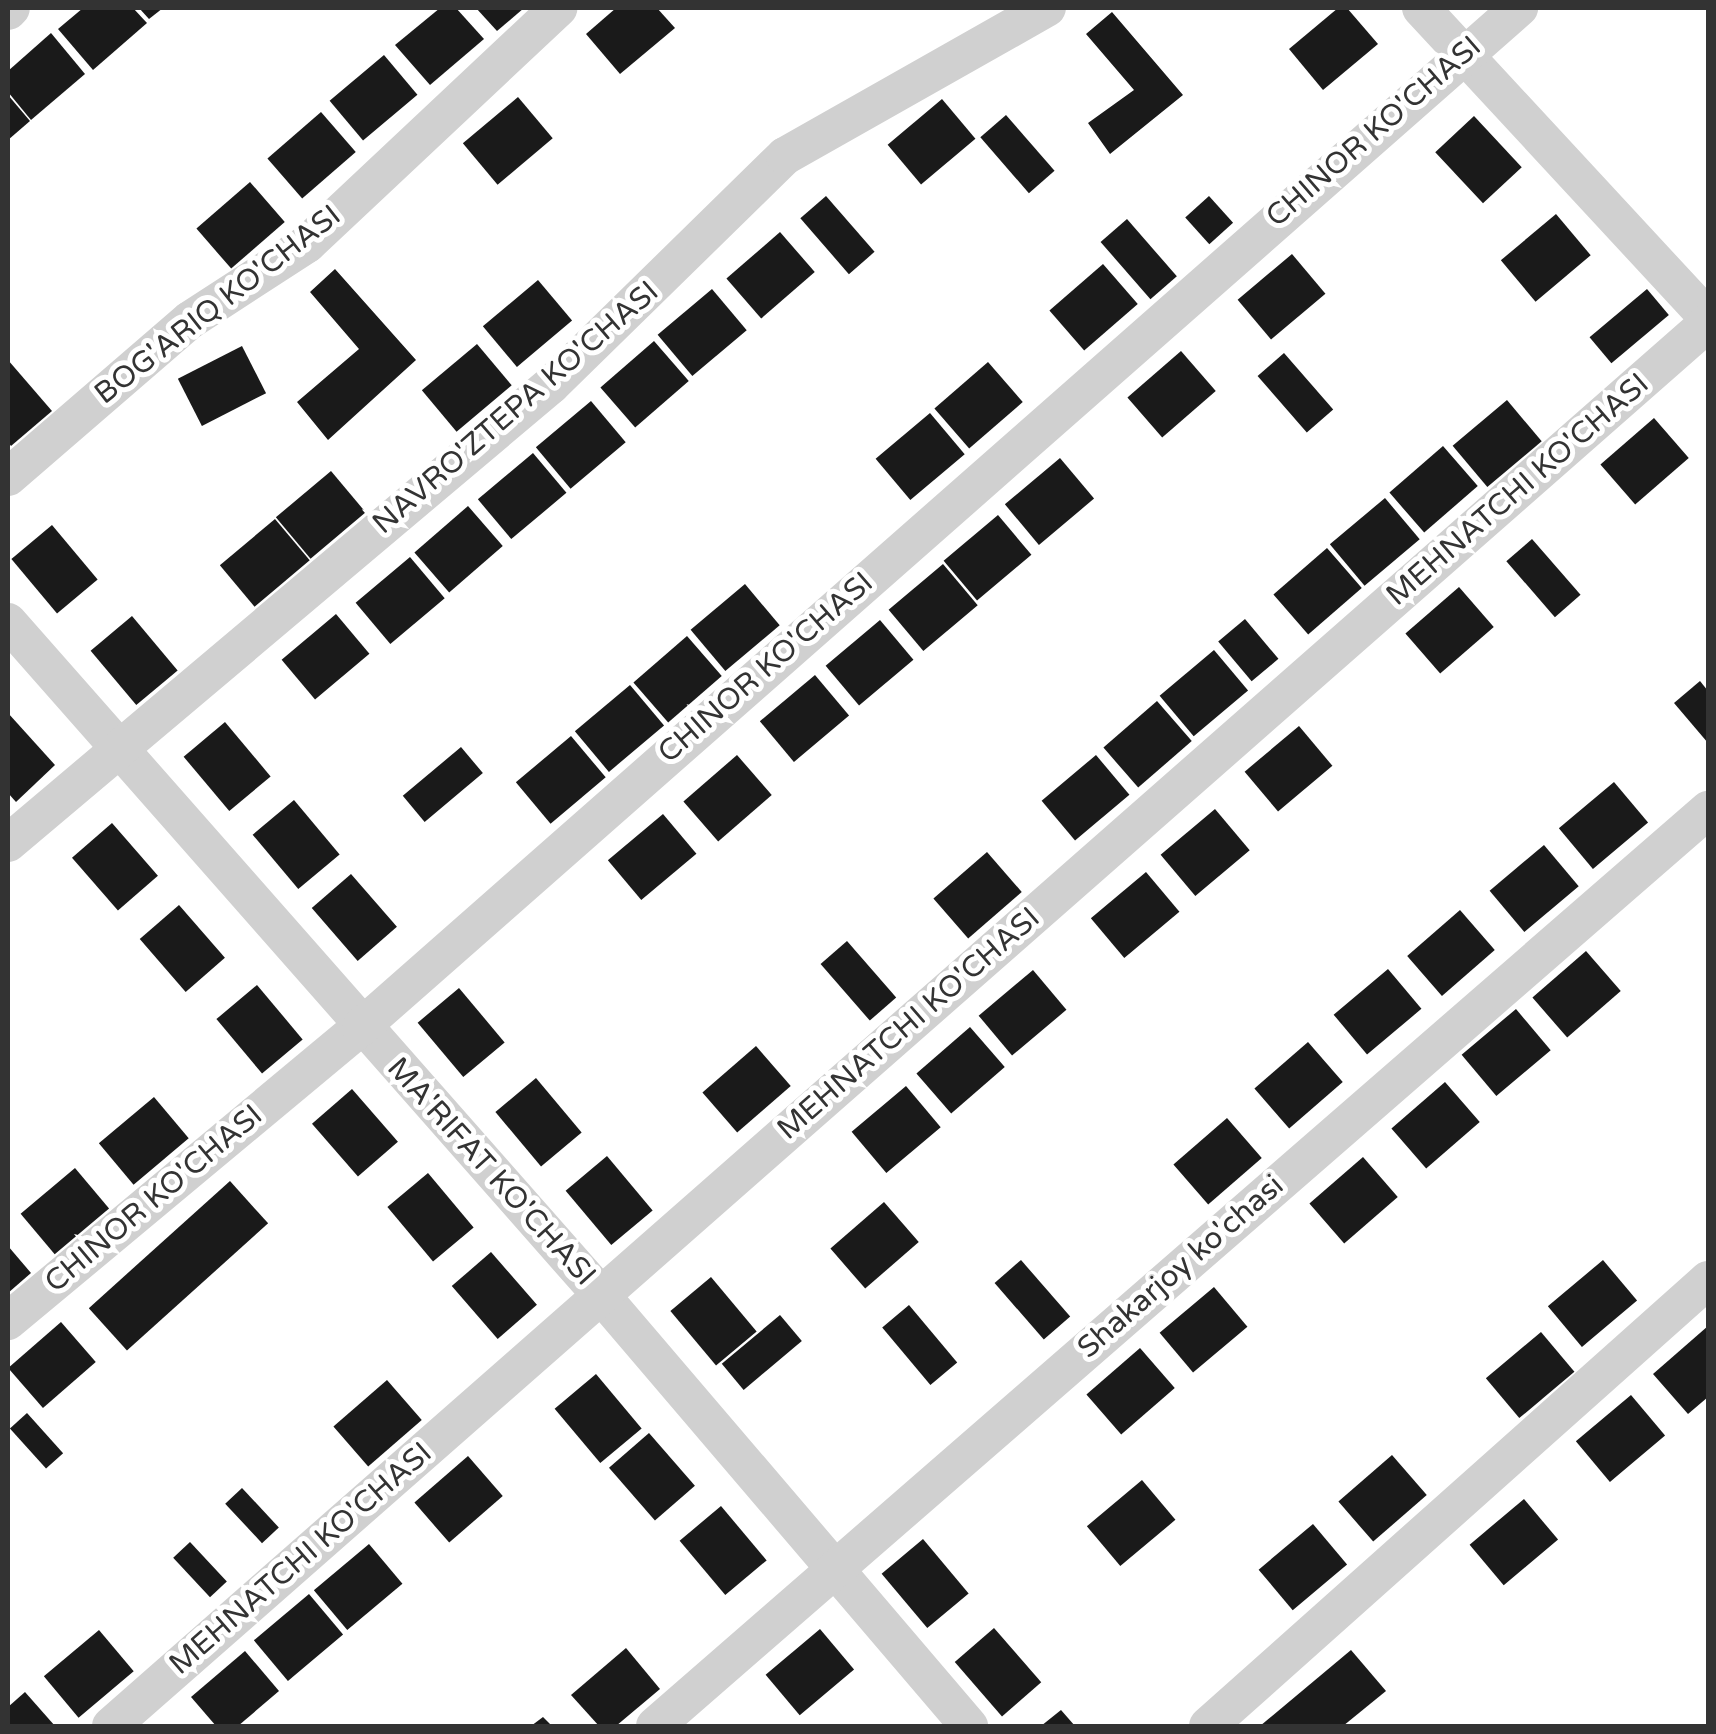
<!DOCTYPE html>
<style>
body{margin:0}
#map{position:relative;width:1716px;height:1734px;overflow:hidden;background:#fff;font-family:"Varela Round",sans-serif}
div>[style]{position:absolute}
.building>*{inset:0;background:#1a1a1a;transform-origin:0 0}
.street>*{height:38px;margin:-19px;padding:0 19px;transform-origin:19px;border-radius:19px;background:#d0d0d0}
span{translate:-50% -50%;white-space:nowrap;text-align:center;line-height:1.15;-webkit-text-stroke:10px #fff;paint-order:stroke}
.street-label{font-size:30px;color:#333}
.frame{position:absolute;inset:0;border:10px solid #333;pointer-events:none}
</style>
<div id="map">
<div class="building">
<i style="clip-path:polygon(83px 8px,133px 8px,147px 23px,93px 70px,58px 29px)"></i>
<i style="clip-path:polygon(139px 8px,163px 8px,149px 19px)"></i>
<i style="clip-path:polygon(440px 8px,456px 8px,484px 39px,430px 85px,395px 45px)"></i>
<i style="clip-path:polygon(476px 8px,524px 8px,497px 31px)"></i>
<i style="clip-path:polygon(616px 8px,657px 8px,675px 28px,620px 74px,586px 34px)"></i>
<i style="clip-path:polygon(1338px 8px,1347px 8px,1378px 44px,1323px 90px,1289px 49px)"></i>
<i style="clip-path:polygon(1112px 12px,1183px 95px,1110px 154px,1088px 123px,1134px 90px,1086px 34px)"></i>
<i style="clip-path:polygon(51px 33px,85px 74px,31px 120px,8px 92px,8px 71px)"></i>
<i style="left:384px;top:55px;width:52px;height:71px;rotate:50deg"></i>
<i style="clip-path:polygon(8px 95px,30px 121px,8px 140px)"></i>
<i style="left:518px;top:97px;width:54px;height:72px;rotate:50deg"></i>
<i style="left:942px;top:99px;width:52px;height:71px;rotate:50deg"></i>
<i style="left:321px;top:112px;width:53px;height:71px;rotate:49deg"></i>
<i style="left:1006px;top:115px;width:74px;height:34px;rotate:49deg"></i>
<i style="left:1474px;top:116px;width:70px;height:53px;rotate:47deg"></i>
<i style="left:250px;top:182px;width:53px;height:71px;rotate:49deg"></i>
<i style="left:826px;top:196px;width:74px;height:34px;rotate:49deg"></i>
<i style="left:1209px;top:196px;width:36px;height:32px;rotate:48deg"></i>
<i style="left:1556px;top:214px;width:54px;height:72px;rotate:50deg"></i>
<i style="left:1127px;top:219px;width:76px;height:35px;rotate:49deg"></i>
<i style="left:780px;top:232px;width:53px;height:71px;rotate:49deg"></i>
<i style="left:1292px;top:254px;width:52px;height:71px;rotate:50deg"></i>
<i style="left:1103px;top:264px;width:53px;height:71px;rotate:49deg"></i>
<i style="clip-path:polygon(335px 269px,416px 360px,328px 440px,297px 402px,359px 349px,310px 292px)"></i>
<i style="left:538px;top:280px;width:53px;height:72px;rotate:50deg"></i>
<i style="left:712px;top:289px;width:54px;height:71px;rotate:50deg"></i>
<i style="left:1647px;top:289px;width:34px;height:75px;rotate:50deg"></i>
<i style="left:654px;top:341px;width:53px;height:71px;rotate:49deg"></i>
<i style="left:477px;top:344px;width:54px;height:72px;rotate:50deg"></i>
<i style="left:242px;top:346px;width:53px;height:72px;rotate:63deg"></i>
<i style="left:1181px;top:351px;width:53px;height:71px;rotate:49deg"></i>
<i style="left:1284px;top:353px;width:75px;height:35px;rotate:49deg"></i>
<i style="clip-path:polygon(8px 360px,52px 411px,11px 446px,8px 442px)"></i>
<i style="left:988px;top:362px;width:53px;height:71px;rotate:49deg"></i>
<i style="left:1507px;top:400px;width:54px;height:71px;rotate:50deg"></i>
<i style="left:591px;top:401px;width:54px;height:72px;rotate:50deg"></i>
<i style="left:930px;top:413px;width:54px;height:71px;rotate:50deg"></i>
<i style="left:1654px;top:418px;width:53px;height:71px;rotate:49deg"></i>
<i style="left:1443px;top:446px;width:53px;height:71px;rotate:49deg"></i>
<i style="left:533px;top:453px;width:52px;height:72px;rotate:50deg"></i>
<i style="left:1060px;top:458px;width:53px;height:72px;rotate:50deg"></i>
<i style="left:331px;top:471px;width:54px;height:72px;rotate:50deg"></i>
<i style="left:1385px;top:498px;width:54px;height:72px;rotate:50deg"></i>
<i style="left:468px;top:506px;width:53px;height:71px;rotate:49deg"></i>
<i style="left:998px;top:515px;width:52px;height:71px;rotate:50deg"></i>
<i style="left:275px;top:519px;width:54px;height:72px;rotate:50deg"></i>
<i style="left:52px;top:525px;width:71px;height:53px;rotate:50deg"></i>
<i style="left:1532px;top:539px;width:74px;height:34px;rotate:49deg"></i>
<i style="left:1327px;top:548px;width:53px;height:71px;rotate:49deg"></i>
<i style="left:410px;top:557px;width:54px;height:71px;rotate:50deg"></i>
<i style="left:943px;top:564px;width:54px;height:71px;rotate:50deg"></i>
<i style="left:745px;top:584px;width:54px;height:71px;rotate:50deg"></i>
<i style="left:1459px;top:587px;width:53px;height:71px;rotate:49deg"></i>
<i style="left:336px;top:614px;width:52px;height:71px;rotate:50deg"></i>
<i style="left:132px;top:616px;width:71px;height:54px;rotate:50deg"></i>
<i style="left:1245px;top:619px;width:52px;height:35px;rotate:50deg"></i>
<i style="left:880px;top:620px;width:52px;height:71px;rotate:50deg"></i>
<i style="left:687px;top:636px;width:53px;height:71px;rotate:49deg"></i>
<i style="left:1214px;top:650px;width:53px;height:71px;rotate:50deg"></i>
<i style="left:815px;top:675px;width:53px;height:72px;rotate:50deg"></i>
<i style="clip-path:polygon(1700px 681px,1708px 691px,1708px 743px,1674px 703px)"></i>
<i style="left:630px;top:685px;width:53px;height:72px;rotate:50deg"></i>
<i style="left:1157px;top:701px;width:53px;height:71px;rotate:49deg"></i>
<i style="clip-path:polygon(8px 713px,55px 765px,16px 802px,8px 793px)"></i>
<i style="left:225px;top:722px;width:71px;height:54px;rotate:50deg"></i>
<i style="left:1299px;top:726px;width:52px;height:71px;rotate:50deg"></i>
<i style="left:571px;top:736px;width:54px;height:72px;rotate:50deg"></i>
<i style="left:461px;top:747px;width:34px;height:76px;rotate:50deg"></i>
<i style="left:737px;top:755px;width:53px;height:71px;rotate:49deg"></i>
<i style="left:1096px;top:755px;width:52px;height:71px;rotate:50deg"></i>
<i style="left:1614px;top:782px;width:53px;height:72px;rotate:50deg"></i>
<i style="left:294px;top:800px;width:71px;height:54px;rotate:50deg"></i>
<i style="left:1215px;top:809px;width:54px;height:71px;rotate:50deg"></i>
<i style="left:663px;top:814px;width:52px;height:72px;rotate:50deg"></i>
<i style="left:112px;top:823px;width:70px;height:53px;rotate:49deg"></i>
<i style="left:1544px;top:845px;width:54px;height:71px;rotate:50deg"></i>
<i style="left:987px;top:852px;width:53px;height:71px;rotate:49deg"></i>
<i style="left:1146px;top:872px;width:52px;height:72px;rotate:50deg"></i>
<i style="left:351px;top:874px;width:70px;height:52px;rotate:49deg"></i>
<i style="left:179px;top:905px;width:70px;height:52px;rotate:49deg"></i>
<i style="left:1460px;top:910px;width:53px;height:70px;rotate:49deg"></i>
<i style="left:847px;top:941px;width:75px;height:35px;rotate:49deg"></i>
<i style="left:1586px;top:951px;width:53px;height:71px;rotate:49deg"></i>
<i style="left:1388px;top:969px;width:52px;height:71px;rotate:50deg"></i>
<i style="left:1033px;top:970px;width:52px;height:71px;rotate:50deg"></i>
<i style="left:257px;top:985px;width:71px;height:53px;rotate:50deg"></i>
<i style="left:459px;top:988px;width:71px;height:54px;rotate:50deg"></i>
<i style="left:1516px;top:1009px;width:54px;height:71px;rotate:50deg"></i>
<i style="left:970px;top:1027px;width:53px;height:71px;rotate:49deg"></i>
<i style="left:1308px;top:1042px;width:53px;height:71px;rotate:49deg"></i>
<i style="left:756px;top:1046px;width:53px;height:71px;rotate:49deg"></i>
<i style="left:536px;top:1078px;width:71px;height:53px;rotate:50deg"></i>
<i style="left:1445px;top:1082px;width:53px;height:71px;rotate:49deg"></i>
<i style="left:906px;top:1086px;width:54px;height:71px;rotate:50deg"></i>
<i style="left:352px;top:1089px;width:70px;height:53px;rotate:49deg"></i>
<i style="left:154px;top:1097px;width:54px;height:72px;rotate:50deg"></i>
<i style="left:1227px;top:1118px;width:53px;height:71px;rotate:49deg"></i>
<i style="left:607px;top:1156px;width:71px;height:54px;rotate:50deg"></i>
<i style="left:1363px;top:1157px;width:53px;height:71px;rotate:49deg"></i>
<i style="left:75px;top:1168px;width:53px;height:71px;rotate:50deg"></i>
<i style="left:428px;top:1173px;width:71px;height:53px;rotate:50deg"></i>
<i style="left:230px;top:1181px;width:57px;height:190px;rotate:48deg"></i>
<i style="left:884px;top:1202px;width:53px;height:71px;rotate:49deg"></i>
<i style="clip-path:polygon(8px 1246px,31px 1273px,8px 1293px)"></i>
<i style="left:491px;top:1252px;width:70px;height:52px;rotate:49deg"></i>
<i style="left:1021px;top:1260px;width:75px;height:35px;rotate:49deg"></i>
<i style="left:1603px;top:1260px;width:53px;height:72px;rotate:50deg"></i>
<i style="left:711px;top:1277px;width:71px;height:53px;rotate:50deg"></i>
<i style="left:1214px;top:1287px;width:52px;height:71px;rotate:50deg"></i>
<i style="left:909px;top:1305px;width:75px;height:35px;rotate:50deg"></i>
<i style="left:780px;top:1315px;width:34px;height:76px;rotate:50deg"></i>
<i style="left:61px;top:1322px;width:53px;height:70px;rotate:49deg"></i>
<i style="clip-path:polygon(1708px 1326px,1708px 1397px,1688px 1414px,1653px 1374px)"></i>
<i style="left:1541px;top:1332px;width:52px;height:72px;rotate:50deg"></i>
<i style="left:1140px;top:1348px;width:53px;height:71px;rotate:49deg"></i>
<i style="left:596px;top:1374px;width:71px;height:54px;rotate:50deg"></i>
<i style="left:387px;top:1380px;width:53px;height:71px;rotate:49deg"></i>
<i style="left:1631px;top:1395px;width:53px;height:72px;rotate:50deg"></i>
<i style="left:27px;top:1413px;width:54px;height:23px;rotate:48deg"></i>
<i style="left:649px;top:1433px;width:70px;height:53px;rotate:49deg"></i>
<i style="left:1392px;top:1455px;width:53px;height:71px;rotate:49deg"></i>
<i style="left:468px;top:1456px;width:53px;height:71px;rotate:49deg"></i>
<i style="left:1142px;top:1480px;width:52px;height:72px;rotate:50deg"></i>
<i style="left:242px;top:1488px;width:54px;height:23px;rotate:47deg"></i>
<i style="left:1524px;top:1499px;width:53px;height:71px;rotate:50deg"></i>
<i style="left:721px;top:1506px;width:71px;height:54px;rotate:50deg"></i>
<i style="left:1313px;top:1524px;width:53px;height:71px;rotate:50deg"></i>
<i style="left:923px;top:1539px;width:71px;height:54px;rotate:50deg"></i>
<i style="left:190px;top:1542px;width:54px;height:23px;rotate:47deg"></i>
<i style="left:369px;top:1544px;width:52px;height:72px;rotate:50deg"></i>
<i style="left:309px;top:1594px;width:53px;height:72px;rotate:50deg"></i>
<i style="left:994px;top:1628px;width:72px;height:52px;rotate:49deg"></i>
<i style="left:820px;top:1629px;width:53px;height:71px;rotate:50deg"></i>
<i style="left:99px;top:1630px;width:54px;height:72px;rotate:50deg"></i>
<i style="clip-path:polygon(626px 1648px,660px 1689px,616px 1726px,599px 1726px,571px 1695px)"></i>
<i style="clip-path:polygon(1351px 1650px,1386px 1691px,1343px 1726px,1260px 1726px)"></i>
<i style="clip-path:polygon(245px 1651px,279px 1691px,238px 1726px,216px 1726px,191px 1697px)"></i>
<i style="clip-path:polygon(25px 1692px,55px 1726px,8px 1726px,8px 1707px)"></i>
<i style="clip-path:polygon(1061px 1710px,1075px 1726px,1041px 1726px)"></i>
<i style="clip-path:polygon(543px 1717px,552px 1726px,531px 1726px)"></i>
</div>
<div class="street">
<i style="left:1421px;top:8px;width:422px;rotate:47.2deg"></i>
<i style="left:8px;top:11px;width:4px;rotate:-45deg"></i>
<i style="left:8px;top:477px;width:240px;rotate:-40.8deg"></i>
<i style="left:190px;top:320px;width:140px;rotate:-33deg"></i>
<i style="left:307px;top:244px;width:345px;rotate:-43.2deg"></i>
<i style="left:8px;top:622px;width:897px;rotate:48.62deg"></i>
<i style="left:601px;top:1295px;width:567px;rotate:49.51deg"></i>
<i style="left:8px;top:843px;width:710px;rotate:-40.15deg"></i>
<i style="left:551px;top:385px;width:327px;rotate:-44.4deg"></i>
<i style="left:785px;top:156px;width:301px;rotate:-29.5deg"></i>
<i style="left:8px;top:1321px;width:459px;rotate:-39.8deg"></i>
<i style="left:361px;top:1027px;width:1543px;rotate:-41.35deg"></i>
<i style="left:111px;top:1726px;width:2126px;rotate:-41.3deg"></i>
<i style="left:655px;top:1726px;width:1396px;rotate:-41.02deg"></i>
<i style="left:1208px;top:1726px;width:670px;rotate:-41.73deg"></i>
</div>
<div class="street-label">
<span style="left:1374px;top:132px;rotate:-41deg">CHINOR KO'CHASI</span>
<span style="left:218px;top:305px;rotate:-38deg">BOG'ARIQ KO'CHASI</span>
<span style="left:516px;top:408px;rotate:-41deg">NAVRO'ZTEPA KO'CHASI</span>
<span style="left:1518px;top:490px;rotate:-41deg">MEHNATCHI KO'CHASI</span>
<span style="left:766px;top:668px;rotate:-41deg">CHINOR KO'CHASI</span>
<span style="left:909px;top:1024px;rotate:-41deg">MEHNATCHI KO'CHASI</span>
<span style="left:491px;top:1172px;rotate:48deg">MA'RIFAT KO'CHASI</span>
<span style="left:154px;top:1199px;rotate:-40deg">CHINOR KO'CHASI</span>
<span style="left:1181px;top:1267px;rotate:-41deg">Shakarjoy ko'chasi</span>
<span style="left:301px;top:1559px;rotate:-41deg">MEHNATCHI KO'CHASI</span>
</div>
<div class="frame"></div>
</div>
